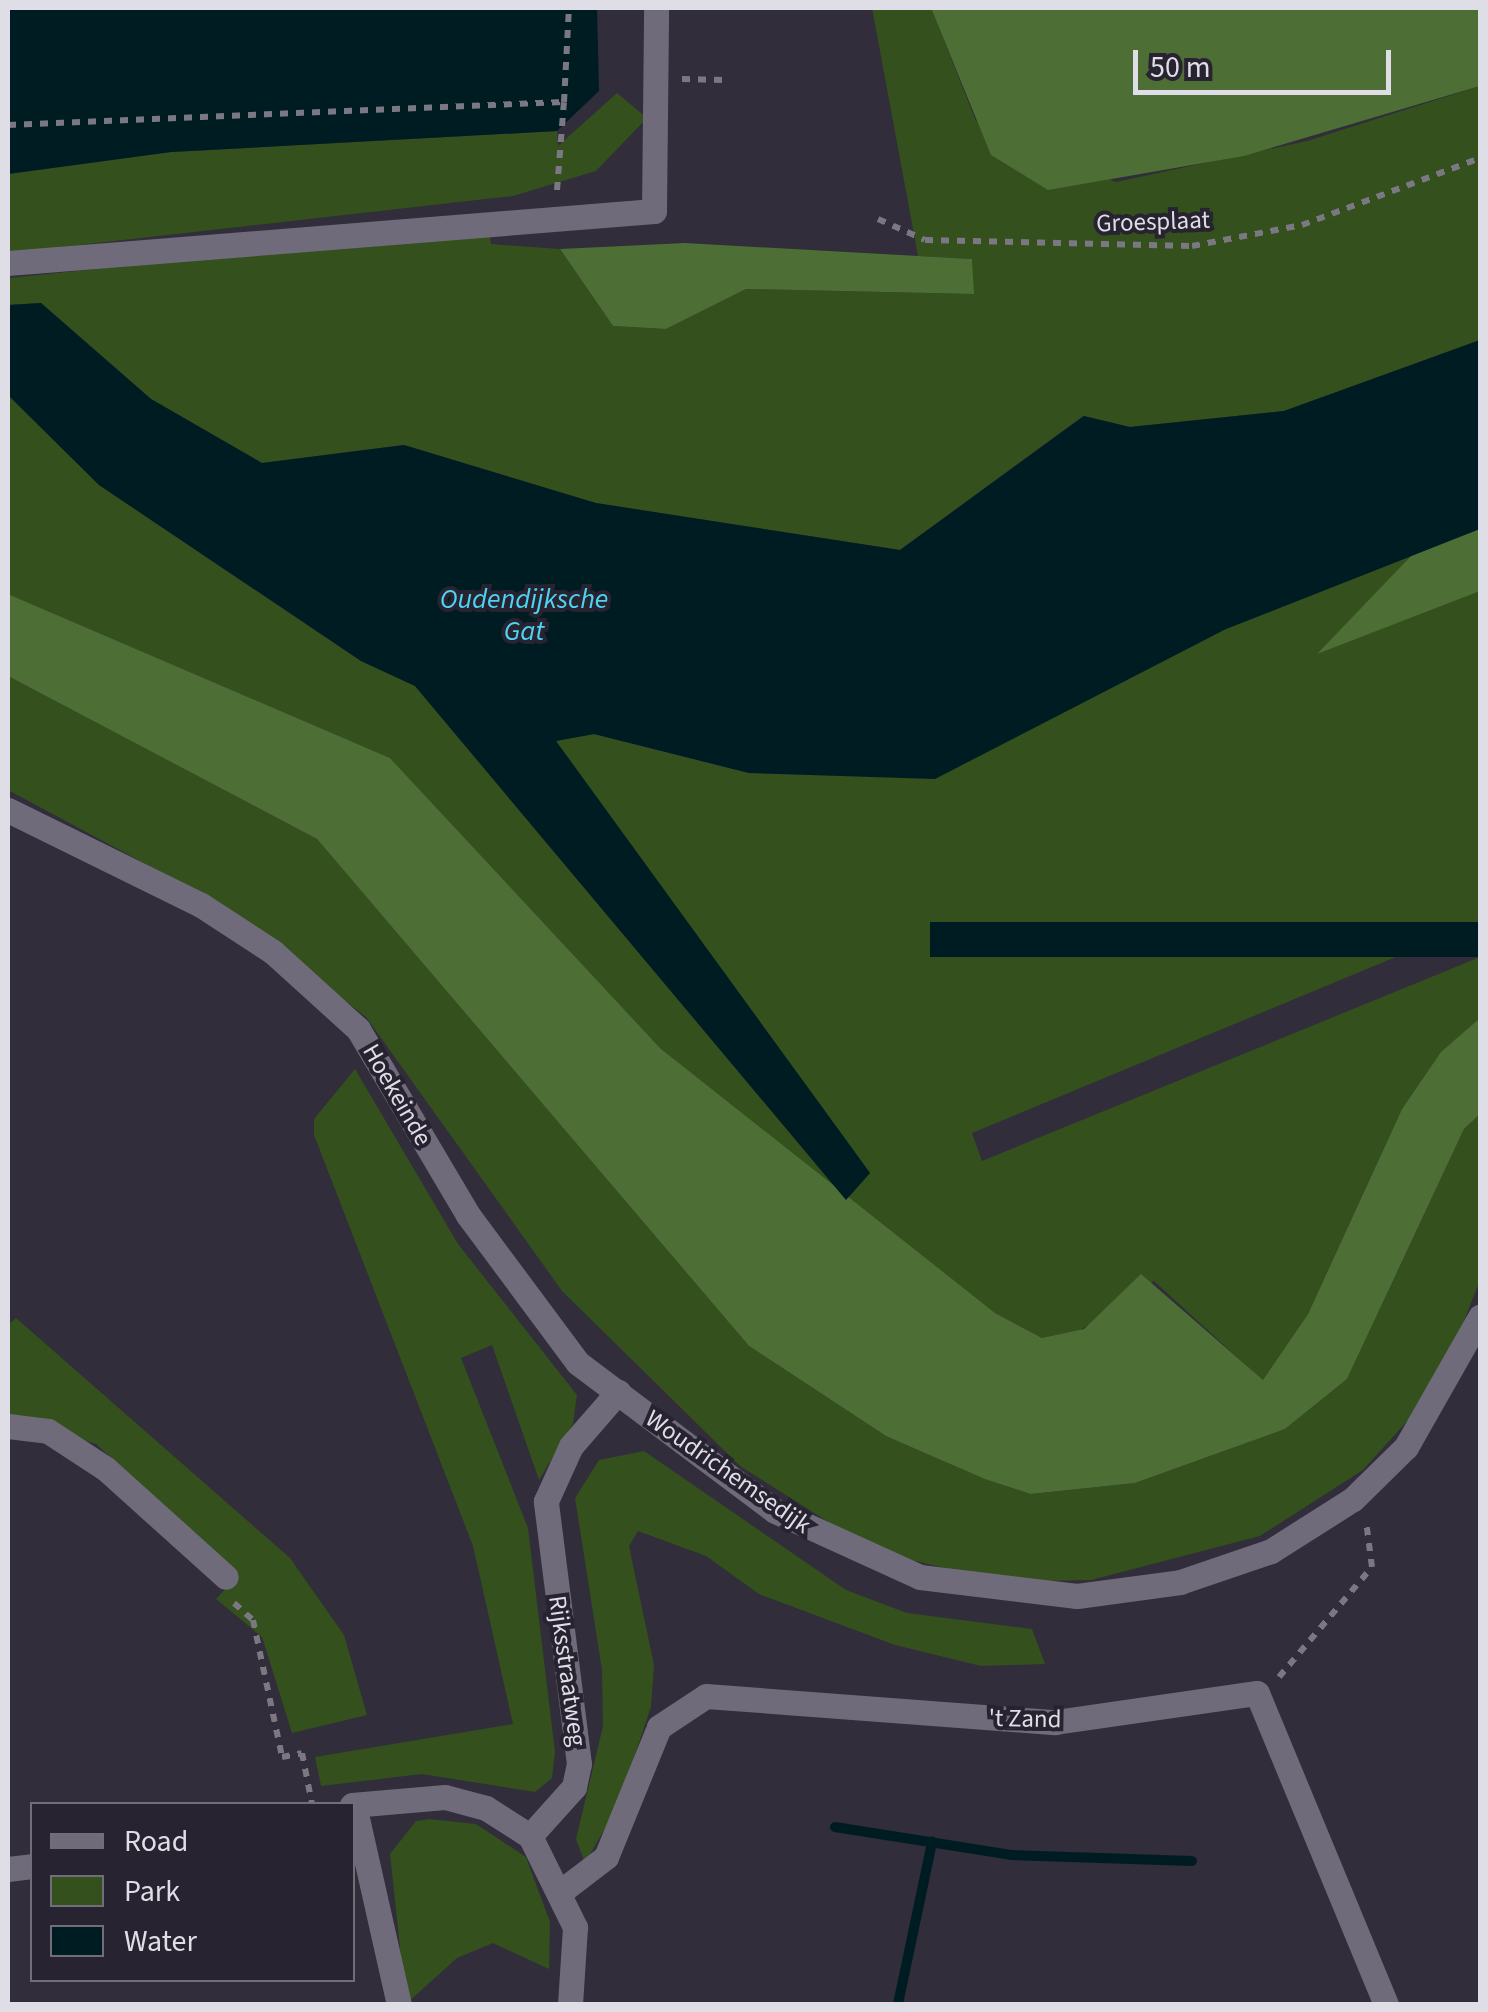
<!DOCTYPE html>
<style>
body{margin:0}
#map{position:relative;width:1488px;height:2012px;overflow:hidden;background:#312d3a;font-family:"Source Sans 3",sans-serif}
div>[style]{position:absolute}
.green>*{inset:0;background:#33501d}
.forest>*{inset:0;background:#4d6e35}
.water>*{inset:0;background:#001c23;transform-origin:0 0}
.stream>*{height:10px;margin:-5px;padding:0 5px;transform-origin:5px;border-radius:5px;background:#001c23}
.path>*{height:6px;margin-top:-3px;transform-origin:0;background:repeating-linear-gradient(90deg,#7b7883 0 8px,transparent 0 16px)}
.minor>*{height:25px;margin:-12.5px;padding:0 12.5px;transform-origin:12.5px;border-radius:12.5px;background:#6f6b7a}
span{translate:-50% -50%;white-space:nowrap;text-align:center;line-height:1.15;-webkit-text-stroke:8px #272330;paint-order:stroke}
.street-label{font-size:25px;color:#dfdde6}
.water-label{font-size:28px;color:#4cd4f2;font-style:italic}
.frame{position:absolute;inset:0;border:10px solid #dfdde6;pointer-events:none}
.legend{position:absolute;left:30px;top:1802px;width:325px;height:180px;box-sizing:border-box;background:#272330;border:2px solid #716d79;margin:0;padding:12px 18px;list-style:none;font-size:30px;color:#dfdde6}
.legend li{display:flex;align-items:center;gap:20px;height:50px}
.legend b{width:50px;border:2px solid #716d79}
.scale{position:absolute;left:1133px;top:50px;width:258px;height:45px;box-sizing:border-box;border:5px solid #dfdde6;border-top:0;padding-left:12px;font-size:30px;line-height:35px;white-space:nowrap;color:#dfdde6;-webkit-text-stroke:8px #272330;paint-order:stroke}
</style>
<div id="map">
<div class="green">
<i style="clip-path:polygon(872px 8px,931px 8px,976px 121px,1116px 182px,1307px 141px,1480px 86px,1480px 340px,1284px 411px,1130px 427px,1083px 416px,900px 550px,595px 503px,404px 445px,262px 463px,151px 399px,41px 303px,8px 305px,8px 278px,489px 229px,491px 244px,560px 249px,613px 326px,666px 329px,746px 289px,973px 294px,972px 259px,918px 256px)"></i>
<i style="clip-path:polygon(617px 93px,647px 118px,596px 171px,513px 196px,8px 253px,8px 174px,171px 152px,557px 131px,558px 146px)"></i>
<i style="clip-path:polygon(8px 395px,99px 485px,361px 661px,415px 686px,846px 1200px,870px 1173px,555px 741px,594px 734px,749px 773px,1226px 629px,1480px 529px,1480px 922px,972px 1133px,982px 1161px,1480px 957px,1480px 1018px,1441px 1053px,1402px 1109px,1308px 1314px,1263px 1381px,1154px 1281px,1067px 1339px,1042px 1338px,995px 1313px,846px 1200px,661px 1049px,390px 758px,8px 594px)"></i>
<i style="clip-path:polygon(8px 676px,317px 839px,749px 1346px,886px 1436px,1032px 1494px,1135px 1483px,1285px 1429px,1347px 1379px,1464px 1129px,1480px 1114px,1480px 1280px,1462px 1326px,1409px 1419px,1363px 1470px,1260px 1536px,1091px 1580px,1006px 1582px,876px 1552px,740px 1466px,562px 1291px,366px 1017px,222px 905px,8px 790px)"></i>
<i style="clip-path:polygon(355px 1069px,458px 1244px,577px 1395px,573px 1424px,539px 1480px,492px 1345px,461px 1358px,528px 1528px,555px 1752px,552px 1778px,535px 1792px,422px 1774px,321px 1786px,315px 1757px,513px 1724px,473px 1546px,314px 1135px,314px 1119px)"></i>
<i style="clip-path:polygon(16px 1318px,290px 1558px,344px 1635px,367px 1715px,292px 1733px,262px 1637px,216px 1599px,239px 1574px,96px 1444px,8px 1418px,8px 1325px)"></i>
<i style="clip-path:polygon(644px 1451px,846px 1590px,907px 1613px,1032px 1629px,1045px 1664px,981px 1666px,895px 1645px,759px 1594px,706px 1556px,638px 1531px,629px 1546px,654px 1665px,651px 1707px,617px 1808px,585px 1863px,576px 1839px,603px 1726px,602px 1670px,575px 1498px,599px 1460px)"></i>
<i style="clip-path:polygon(429px 1819px,476px 1824px,526px 1857px,550px 1922px,549px 1969px,493px 1943px,457px 1958px,406px 2004px,390px 1854px,416px 1821px)"></i>
</div>
<div class="forest">
<i style="clip-path:polygon(931px 8px,1480px 8px,1480px 86px,1244px 156px,1048px 190px,991px 155px)"></i>
<i style="clip-path:polygon(685px 243px,972px 259px,974px 294px,746px 289px,666px 329px,613px 326px,560px 249px)"></i>
<i style="clip-path:polygon(1480px 519px,1480px 591px,1317px 654px,1412px 555px)"></i>
<i style="clip-path:polygon(8px 594px,390px 758px,661px 1049px,995px 1313px,1042px 1338px,1084px 1329px,1141px 1274px,1263px 1380px,1308px 1314px,1402px 1109px,1441px 1052px,1480px 1018px,1480px 1114px,1464px 1129px,1347px 1379px,1285px 1429px,1135px 1483px,1031px 1494px,985px 1479px,886px 1436px,749px 1346px,317px 839px,8px 676px)"></i>
</div>
<div class="water">
<i style="clip-path:polygon(8px 8px,597px 8px,599px 91px,557px 131px,171px 152px,8px 174px)"></i>
<i style="clip-path:polygon(41px 303px,151px 399px,262px 463px,404px 445px,596px 503px,900px 550px,1084px 416px,1130px 427px,1284px 411px,1480px 340px,1480px 529px,1226px 629px,935px 779px,749px 773px,594px 734px,556px 741px,870px 1173px,846px 1200px,415px 686px,361px 661px,99px 485px,8px 395px,8px 305px)"></i>
<i style="left:1480px;top:922px;width:35px;height:550px;rotate:90deg"></i>
</div>
<div class="stream">
<i style="left:835px;top:1827px;width:178px;rotate:9deg"></i>
<i style="left:1011px;top:1855px;width:181px;rotate:1.9deg"></i>
<i style="left:898px;top:2004px;width:166px;rotate:-78.1deg"></i>
</div>
<div class="path">
<i style="left:682px;top:79px;width:43px;rotate:1.3deg"></i>
<i style="left:8px;top:125px;width:556px;rotate:-2.37deg"></i>
<i style="left:564px;top:102px;width:94px;rotate:-87deg"></i>
<i style="left:557px;top:190px;width:88px;rotate:-85.5deg"></i>
<i style="left:878px;top:219px;width:51px;rotate:24.1deg"></i>
<i style="left:925px;top:240px;width:267px;rotate:1.3deg"></i>
<i style="left:1192px;top:246px;width:112px;rotate:-10.8deg"></i>
<i style="left:1302px;top:225px;width:190px;rotate:-20.6deg"></i>
<i style="left:234px;top:1603px;width:25px;rotate:42deg"></i>
<i style="left:253px;top:1620px;width:140px;rotate:78deg"></i>
<i style="left:282px;top:1757px;width:20px;rotate:-11deg"></i>
<i style="left:302px;top:1753px;width:52px;rotate:78.9deg"></i>
<i style="left:1279px;top:1677px;width:144px;rotate:-49.8deg"></i>
<i style="left:1372px;top:1567px;width:46px;rotate:-97.4deg"></i>
</div>
<div class="minor">
<i style="left:8px;top:263px;width:648px;rotate:-4.6deg"></i>
<i style="left:654px;top:211px;width:203px;rotate:-89.4deg"></i>
<i style="left:8px;top:810px;width:215px;rotate:26.2deg"></i>
<i style="left:201px;top:905px;width:86px;rotate:33.1deg"></i>
<i style="left:273px;top:952px;width:115px;rotate:42.2deg"></i>
<i style="left:358px;top:1029px;width:216px;rotate:59.4deg"></i>
<i style="left:468px;top:1215px;width:184px;rotate:53.4deg"></i>
<i style="left:578px;top:1363px;width:246px;rotate:36.9deg"></i>
<i style="left:775px;top:1511px;width:159px;rotate:24.5deg"></i>
<i style="left:920px;top:1577px;width:158px;rotate:6.9deg"></i>
<i style="left:1077px;top:1596px;width:104px;rotate:-7.7deg"></i>
<i style="left:1180px;top:1582px;width:96px;rotate:-18.8deg"></i>
<i style="left:1271px;top:1551px;width:97px;rotate:-32.4deg"></i>
<i style="left:1353px;top:1499px;width:74px;rotate:-44.5deg"></i>
<i style="left:1406px;top:1447px;width:150px;rotate:-60.4deg"></i>
<i style="left:8px;top:1426px;width:40px;rotate:7.1deg"></i>
<i style="left:48px;top:1431px;width:69px;rotate:33.2deg"></i>
<i style="left:106px;top:1469px;width:161px;rotate:42deg"></i>
<i style="left:352px;top:1805px;width:93px;rotate:-4.9deg"></i>
<i style="left:445px;top:1797px;width:42px;rotate:15deg"></i>
<i style="left:486px;top:1808px;width:52px;rotate:32.5deg"></i>
<i style="left:530px;top:1836px;width:102px;rotate:63.7deg"></i>
<i style="left:575px;top:1927px;width:77px;rotate:93.7deg"></i>
<i style="left:354px;top:1805px;width:204px;rotate:77.3deg"></i>
<i style="left:530px;top:1836px;width:66px;rotate:-48.1deg"></i>
<i style="left:574px;top:1787px;width:24px;rotate:-78deg"></i>
<i style="left:579px;top:1764px;width:265px;rotate:-97.2deg"></i>
<i style="left:546px;top:1501px;width:60px;rotate:-65.6deg"></i>
<i style="left:571px;top:1446px;width:72px;rotate:-49deg"></i>
<i style="left:8px;top:1869px;width:24px;rotate:-7deg"></i>
<i style="left:564px;top:1889px;width:53px;rotate:-37.3deg"></i>
<i style="left:606px;top:1857px;width:140px;rotate:-67.8deg"></i>
<i style="left:659px;top:1727px;width:56px;rotate:-33.4deg"></i>
<i style="left:706px;top:1696px;width:350px;rotate:4.3deg"></i>
<i style="left:1055px;top:1722px;width:204px;rotate:-8.2deg"></i>
<i style="left:1257px;top:1693px;width:337px;rotate:67.5deg"></i>
</div>
<div class="street-label">
<span style="left:1153px;top:222px;rotate:-2deg">Groesplaat</span>
<span style="left:397px;top:1095px;rotate:60deg">Hoekeinde</span>
<span style="left:728px;top:1472px;rotate:35deg">Woudrichemsedijk</span>
<span style="left:567px;top:1671px;rotate:82deg">Rijksstraatweg</span>
<span style="left:1025px;top:1719px;rotate:1deg">'t Zand</span>
</div>
<div class="water-label">
<span style="left:524px;top:615px">Oudendijksche<br>Gat</span>
</div>
<div class="frame"></div>
<ul class="legend">
<li><b style="height:12px;background:#6f6b7a"></b>Road</li>
<li><b style="height:28px;background:#33501d"></b>Park</li>
<li><b style="height:28px;background:#001c23"></b>Water</li>
</ul>
<div class="scale">50 m</div>
</div>
